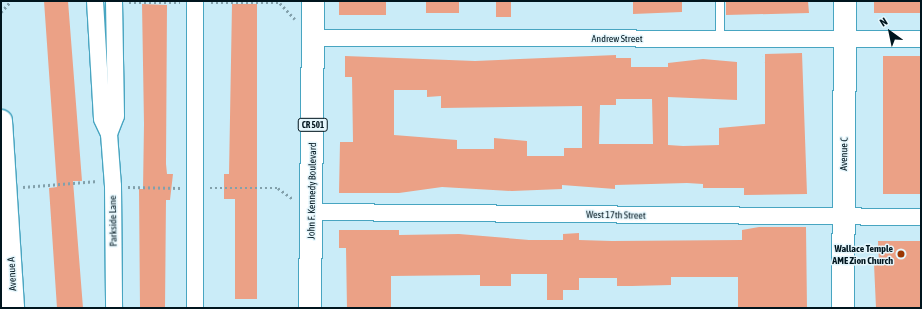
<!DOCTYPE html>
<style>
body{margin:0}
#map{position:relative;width:922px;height:309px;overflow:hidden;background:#caecf8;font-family:"Asap Condensed",sans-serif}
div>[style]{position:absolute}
.building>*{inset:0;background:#eba186;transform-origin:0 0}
.path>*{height:2.5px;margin-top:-1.25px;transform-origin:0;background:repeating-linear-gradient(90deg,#82a0ab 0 2px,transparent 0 5px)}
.roads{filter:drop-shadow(1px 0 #48a5c1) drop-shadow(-1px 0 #48a5c1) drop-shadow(0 1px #48a5c1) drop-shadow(0 -1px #48a5c1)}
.lane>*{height:8px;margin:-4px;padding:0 4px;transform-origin:4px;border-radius:4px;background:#fff}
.street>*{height:16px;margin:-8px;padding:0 8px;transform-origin:8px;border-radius:8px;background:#fff}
.secondary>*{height:22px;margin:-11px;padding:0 11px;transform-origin:11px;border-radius:11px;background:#fff}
.primary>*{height:22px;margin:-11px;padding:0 11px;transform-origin:11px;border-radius:11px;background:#fff}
.dots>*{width:11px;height:11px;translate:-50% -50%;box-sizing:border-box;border:2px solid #e5f6fc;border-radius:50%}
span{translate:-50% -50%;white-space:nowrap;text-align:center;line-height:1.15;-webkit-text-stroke:3px #e5f6fc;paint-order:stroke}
.shield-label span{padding:1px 3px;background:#e5f6fc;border:1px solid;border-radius:3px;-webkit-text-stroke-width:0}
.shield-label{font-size:9px;color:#00151e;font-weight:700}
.street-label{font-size:10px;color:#00151e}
.poi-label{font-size:10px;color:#00151e;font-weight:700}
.right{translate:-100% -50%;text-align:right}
.frame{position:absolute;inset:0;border:2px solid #00151e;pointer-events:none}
.north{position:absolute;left:870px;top:12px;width:40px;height:40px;-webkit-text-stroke:3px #e5f6fc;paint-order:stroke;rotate:327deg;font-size:11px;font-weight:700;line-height:16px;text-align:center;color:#00151e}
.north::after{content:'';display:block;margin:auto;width:14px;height:18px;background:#00151e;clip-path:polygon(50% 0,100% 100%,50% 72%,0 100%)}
</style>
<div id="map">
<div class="building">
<i style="clip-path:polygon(44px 1px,68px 1px,82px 181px,73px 181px,83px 308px,57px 308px,49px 188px,57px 187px)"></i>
<i style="left:339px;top:1px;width:47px;height:14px"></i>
<i style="left:426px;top:1px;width:33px;height:12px"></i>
<i style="left:496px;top:1px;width:15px;height:16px"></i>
<i style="clip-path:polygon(633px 1px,682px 1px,682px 12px,633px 14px)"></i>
<i style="clip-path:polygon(726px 1px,808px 1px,809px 13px,726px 15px)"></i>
<i style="left:874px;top:1px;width:46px;height:12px"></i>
<i style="clip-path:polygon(142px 4px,167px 5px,166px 164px,167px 174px,173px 174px,170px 200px,166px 200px,165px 308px,140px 308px,139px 189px,143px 189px,144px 124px)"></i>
<i style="clip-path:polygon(232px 4px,257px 4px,257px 299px,235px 299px,235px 199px,224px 199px,224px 174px,229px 174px)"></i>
<i style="clip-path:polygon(evenodd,802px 53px,807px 194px,744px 195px,744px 188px,703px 188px,703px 184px,687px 183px,615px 185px,615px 189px,562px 185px,562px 189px,512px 191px,442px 187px,399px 193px,339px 193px,340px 142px,353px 142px,352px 77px,345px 77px,345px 56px,475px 61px,616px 55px,616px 58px,631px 58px,631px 67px,668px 67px,668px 63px,703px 59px,737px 62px,737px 100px,668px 97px,668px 145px,683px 146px,719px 145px,719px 128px,765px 124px,765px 54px,802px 53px,394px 90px,427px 90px,427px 97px,441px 96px,441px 108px,582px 106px,582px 148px,564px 148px,564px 156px,527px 156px,527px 141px,494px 138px,494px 149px,457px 149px,457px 140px,394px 135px,394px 90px,802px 53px,616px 99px,652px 99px,653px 144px,599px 144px,600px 105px,616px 105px,616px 99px)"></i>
<i style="left:883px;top:56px;width:38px;height:138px"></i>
<i style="clip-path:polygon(759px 227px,806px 227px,807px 308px,738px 308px,738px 277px,671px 277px,671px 285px,632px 286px,617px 286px,617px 278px,579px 278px,579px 290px,563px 290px,563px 300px,547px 300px,547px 274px,511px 274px,511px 286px,480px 286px,480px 275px,391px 276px,391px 308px,347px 308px,346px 248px,339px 248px,339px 230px,399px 230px,399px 235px,459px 234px,529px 240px,563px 240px,563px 234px,579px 233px,579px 240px,612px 241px,742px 240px,742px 230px)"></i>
<i style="clip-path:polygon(878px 241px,921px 241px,921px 308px,876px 308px,874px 264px,879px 264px)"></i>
</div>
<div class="path">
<i style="left:129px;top:3px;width:51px"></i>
<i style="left:211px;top:3px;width:69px"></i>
<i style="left:280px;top:3px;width:22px;rotate:47deg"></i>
<i style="left:1px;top:12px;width:15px;rotate:-48deg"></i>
<i style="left:23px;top:187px;width:75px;rotate:-4.6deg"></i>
<i style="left:128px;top:187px;width:53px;rotate:1.1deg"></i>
<i style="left:210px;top:188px;width:68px"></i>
<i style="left:278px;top:188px;width:19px;rotate:36deg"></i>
</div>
<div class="roads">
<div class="lane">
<i style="left:720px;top:1px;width:39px;rotate:90deg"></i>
</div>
<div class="street">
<i style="left:95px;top:1px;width:118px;rotate:86.6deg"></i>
<i style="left:102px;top:119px;width:17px;rotate:65deg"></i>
<i style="left:109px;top:134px;width:52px;rotate:85.6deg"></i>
<i style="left:113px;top:186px;width:122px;rotate:89.5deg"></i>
<i style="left:313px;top:38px;width:608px;rotate:0.09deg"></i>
<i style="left:109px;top:134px;width:19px;rotate:-69deg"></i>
<i style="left:116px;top:116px;width:115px;rotate:-91deg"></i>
<i style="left:312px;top:212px;width:609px;rotate:0.47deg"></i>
<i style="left:195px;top:308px;width:307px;rotate:-90deg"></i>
</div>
<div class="secondary">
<i style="left:1px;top:121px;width:187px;rotate:86.3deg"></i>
<i style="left:843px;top:308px;width:307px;rotate:-89.6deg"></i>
</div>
<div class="primary">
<i style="left:310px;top:308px;width:307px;rotate:-89.4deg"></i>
</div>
</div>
<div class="dots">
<i style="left:901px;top:254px;background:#9a3602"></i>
</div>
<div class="shield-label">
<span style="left:313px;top:125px">CR 501</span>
</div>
<div class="street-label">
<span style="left:617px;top:39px">Andrew Street</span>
<span style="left:844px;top:154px;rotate:-89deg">Avenue C</span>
<span style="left:312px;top:191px;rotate:-89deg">John F. Kennedy Boulevard</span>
<span style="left:616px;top:215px;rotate:1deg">West 17th Street</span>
<span style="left:113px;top:221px;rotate:-91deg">Parkside Lane</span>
<span style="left:12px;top:274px;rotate:-93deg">Avenue A</span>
</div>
<div class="poi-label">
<span class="right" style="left:893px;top:254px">Wallace Temple<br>AME Zion Church</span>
</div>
<div class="frame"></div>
<div class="north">N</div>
</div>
